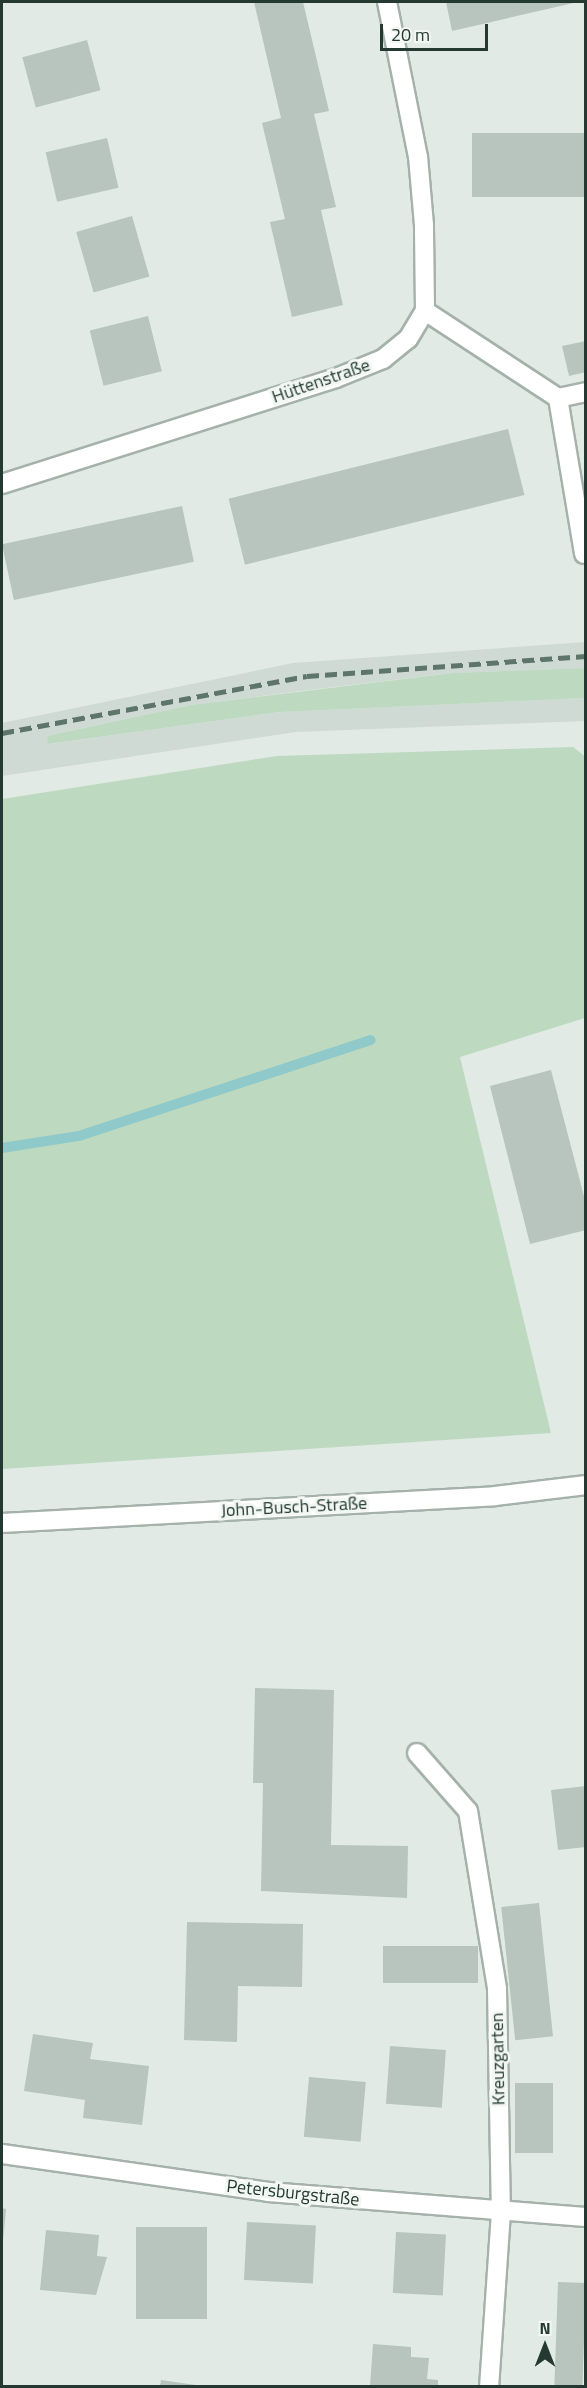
<!DOCTYPE html>
<meta charset="utf-8">
<style>
body{margin:0}
#map{position:relative;width:587px;height:2388px;overflow:hidden;background:#e2eae5;font-family:"Titillium Web",sans-serif}
div>[style]{position:absolute}
.built>*{inset:0;background:#d0dad4}
.green>*{inset:0;background:#bdd9c0}
.stream>*{height:10px;margin:-5px;padding:0 5px;transform-origin:5px;border-radius:5px;background:#8fc9ca}
.building>*{inset:0;background:#b7c5be;transform-origin:0 0}
.roads{filter:drop-shadow(2px 0 #a5b1ab) drop-shadow(-2px 0 #a5b1ab) drop-shadow(0 2px #a5b1ab) drop-shadow(0 -2px #a5b1ab)}
.lane>*{height:18px;margin:-9px;padding:0 9px;transform-origin:9px;border-radius:9px;background:#fff}
.street>*{height:18px;margin:-9px;padding:0 9px;transform-origin:9px;border-radius:9px;background:#fff}
.secondary>*{height:18px;margin:-9px;padding:0 9px;transform-origin:9px;border-radius:9px;background:#fff}
.rail>*{height:4.5px;margin-top:-2.25px;transform-origin:0;background:repeating-linear-gradient(90deg,#5e756c 0 12px,transparent 0 18px)}
span{translate:-50% -50%;white-space:nowrap;text-align:center;line-height:1.15;-webkit-text-stroke:6px #f2f7f4;paint-order:stroke}
.street-label{font-size:18px;color:#243931}
.frame{position:absolute;inset:0;border:3px solid #243931;pointer-events:none}
.north{position:absolute;left:515px;top:2316px;width:60px;height:60px;-webkit-text-stroke:4px #f2f7f4;paint-order:stroke;rotate:0deg;font-size:16px;font-weight:700;line-height:24px;text-align:center;color:#243931}
.north::after{content:'';display:block;margin:auto;width:21px;height:27px;background:#243931;clip-path:polygon(50% 0,100% 100%,50% 72%,0 100%)}
.scale{position:absolute;left:380px;top:24px;width:108px;height:27px;box-sizing:border-box;border:3px solid #243931;border-top:0;padding-left:8px;font-size:18px;line-height:21px;white-space:nowrap;color:#243931;-webkit-text-stroke:4px #f2f7f4;paint-order:stroke}
</style>
<div id="map">
<div class="built">
<i style="clip-path:polygon(585px 642px,585px 668px,453px 673px,300px 691px,191px 705px,47px 736px,49px 744px,280px 712px,585px 698px,585px 721px,296px 732px,2px 776px,2px 723px,293px 663px)"></i>
</div>
<div class="green">
<i style="clip-path:polygon(585px 668px,585px 698px,280px 712px,48px 744px,47px 736px,191px 705px,453px 673px)"></i>
<i style="clip-path:polygon(573px 747px,586px 757px,585px 1018px,460px 1057px,551px 1433px,2px 1469px,2px 799px,277px 756px)"></i>
</div>
<div class="stream">
<i style="left:2px;top:1148px;width:78px;rotate:-8.9deg"></i>
<i style="left:79px;top:1136px;width:307px;rotate:-18.2deg"></i>
</div>
<div class="building">
<i style="clip-path:polygon(254px 2px,303px 2px,329px 111px,314px 114px,336px 207px,321px 210px,343px 305px,292px 317px,270px 222px,285px 219px,262px 123px,281px 118px)"></i>
<i style="clip-path:polygon(446px 2px,578px 2px,452px 31px)"></i>
<i style="left:87px;top:40px;width:52px;height:67px;rotate:75deg"></i>
<i style="left:586px;top:133px;width:64px;height:114px;rotate:90deg"></i>
<i style="left:107px;top:138px;width:51px;height:63px;rotate:77deg"></i>
<i style="left:132px;top:216px;width:63px;height:58px;rotate:74deg"></i>
<i style="left:148px;top:316px;width:57px;height:60px;rotate:76deg"></i>
<i style="clip-path:polygon(586px 341px,586px 372px,569px 376px,562px 346px)"></i>
<i style="left:508px;top:429px;width:68px;height:288px;rotate:76deg"></i>
<i style="left:182px;top:506px;width:57px;height:184px;rotate:78deg"></i>
<i style="clip-path:polygon(551px 1070px,586px 1204px,586px 1230px,530px 1244px,490px 1086px)"></i>
<i style="clip-path:polygon(255px 1688px,334px 1690px,331px 1845px,408px 1846px,407px 1898px,261px 1891px,263px 1783px,253px 1783px)"></i>
<i style="clip-path:polygon(586px 1786px,586px 1847px,558px 1850px,551px 1790px)"></i>
<i style="left:539px;top:1903px;width:134px;height:38px;rotate:84deg"></i>
<i style="clip-path:polygon(187px 1922px,303px 1924px,302px 1987px,238px 1986px,237px 2042px,184px 2040px)"></i>
<i style="left:383px;top:1946px;width:95px;height:37px"></i>
<i style="clip-path:polygon(33px 2034px,93px 2043px,90px 2059px,149px 2066px,142px 2125px,83px 2118px,85px 2100px,24px 2091px)"></i>
<i style="left:390px;top:2046px;width:56px;height:58px;rotate:4deg"></i>
<i style="left:309px;top:2077px;width:57px;height:60px;rotate:5deg"></i>
<i style="left:515px;top:2083px;width:38px;height:70px"></i>
<i style="clip-path:polygon(2px 2208px,6px 2209px,3px 2241px,2px 2241px)"></i>
<i style="left:247px;top:2222px;width:69px;height:58px;rotate:3deg"></i>
<i style="left:136px;top:2227px;width:71px;height:92px"></i>
<i style="clip-path:polygon(46px 2230px,99px 2235px,97px 2256px,107px 2257px,96px 2295px,40px 2290px)"></i>
<i style="left:396px;top:2232px;width:50px;height:61px;rotate:3deg"></i>
<i style="left:558px;top:2282px;width:28px;height:104px;rotate:2deg"></i>
<i style="clip-path:polygon(373px 2344px,411px 2347px,411px 2357px,429px 2358px,427px 2379px,438px 2380px,438px 2386px,370px 2386px)"></i>
<i style="clip-path:polygon(161px 2380px,196px 2385px,196px 2386px,160px 2386px)"></i>
</div>
<div class="roads">
<div class="lane">
<i style="left:425px;top:311px;width:159px;rotate:33.2deg"></i>
<i style="left:558px;top:398px;width:158px;rotate:80.5deg"></i>
<i style="left:558px;top:398px;width:29px;rotate:-12deg"></i>
</div>
<div class="street">
<i style="left:2px;top:484px;width:350px;rotate:-17.6deg"></i>
<i style="left:336px;top:378px;width:51px;rotate:-22deg"></i>
<i style="left:383px;top:359px;width:32px;rotate:-39deg"></i>
<i style="left:408px;top:339px;width:33px;rotate:-59deg"></i>
<i style="left:425px;top:311px;width:86px;rotate:-90.7deg"></i>
<i style="left:424px;top:225px;width:68px;rotate:-95deg"></i>
<i style="left:418px;top:157px;width:158px;rotate:-101.3deg"></i>
<i style="left:417px;top:1753px;width:77px;rotate:48.7deg"></i>
<i style="left:468px;top:1811px;width:180px;rotate:80.7deg"></i>
<i style="left:497px;top:1989px;width:223px;rotate:89deg"></i>
<i style="left:501px;top:2212px;width:174px;rotate:93.9deg"></i>
<i style="left:2px;top:2154px;width:269px;rotate:8.1deg"></i>
<i style="left:268px;top:2192px;width:319px;rotate:4.5deg"></i>
</div>
<div class="secondary">
<i style="left:2px;top:1523px;width:494px;rotate:-3.1deg"></i>
<i style="left:495px;top:1496px;width:92px;rotate:-6.9deg"></i>
</div>
</div>
<div class="rail">
<i style="left:2px;top:733px;width:310px;rotate:-10.6deg"></i>
<i style="left:307px;top:676px;width:280px;rotate:-4.1deg"></i>
</div>
<div class="street-label">
<span style="left:321px;top:381px;rotate:-19deg">Hüttenstraße</span>
<span style="left:294px;top:1507px;rotate:-3deg">John-Busch-Straße</span>
<span style="left:498px;top:2059px;rotate:-91deg">Kreuzgarten</span>
<span style="left:293px;top:2193px;rotate:6deg">Petersburgstraße</span>
</div>
<div class="frame"></div>
<div class="north">N</div>
<div class="scale">20 m</div>
</div>
